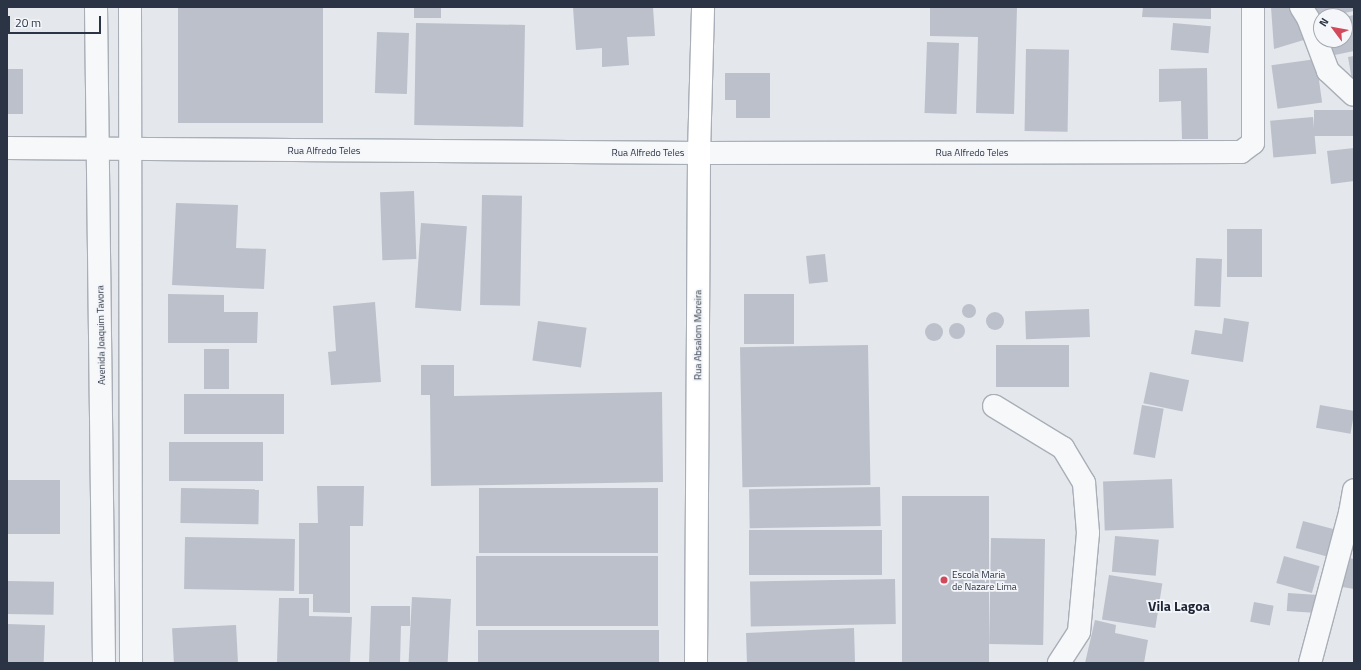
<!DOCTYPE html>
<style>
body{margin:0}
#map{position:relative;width:1361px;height:670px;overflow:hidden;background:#e4e7ec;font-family:"Titillium Web",sans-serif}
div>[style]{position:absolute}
.building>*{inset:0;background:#bbc0ca;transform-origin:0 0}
.round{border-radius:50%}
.roads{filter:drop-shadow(1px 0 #a9aeb7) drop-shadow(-1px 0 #a9aeb7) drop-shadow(0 1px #a9aeb7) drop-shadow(0 -1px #a9aeb7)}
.street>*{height:22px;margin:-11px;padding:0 11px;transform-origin:11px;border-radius:11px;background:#f7f8fa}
.secondary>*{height:22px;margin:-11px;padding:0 11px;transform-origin:11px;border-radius:11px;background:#fff}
.dots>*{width:11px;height:11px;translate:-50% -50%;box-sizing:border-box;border:2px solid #f4f6f9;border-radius:50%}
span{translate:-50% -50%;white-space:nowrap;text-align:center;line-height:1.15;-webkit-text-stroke:3.5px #f4f6f9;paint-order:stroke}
.street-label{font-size:10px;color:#2b3445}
.poi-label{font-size:10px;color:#2b3445}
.left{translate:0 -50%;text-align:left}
.district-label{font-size:14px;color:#1d2536;font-weight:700}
.frame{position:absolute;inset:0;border:8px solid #2b3445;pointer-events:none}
.north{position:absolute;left:1313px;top:8px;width:40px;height:40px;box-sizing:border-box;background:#f4f6f9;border:1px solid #a4a8b1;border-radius:50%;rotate:302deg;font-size:11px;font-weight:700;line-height:16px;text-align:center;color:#2b3445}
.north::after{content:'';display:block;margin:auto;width:14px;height:18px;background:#d1495b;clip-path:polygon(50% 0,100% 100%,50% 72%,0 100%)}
.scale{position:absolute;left:8px;top:16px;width:93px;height:18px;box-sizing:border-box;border:2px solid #2b3445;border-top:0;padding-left:5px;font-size:12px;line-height:14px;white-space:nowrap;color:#2b3445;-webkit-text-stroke:3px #f4f6f9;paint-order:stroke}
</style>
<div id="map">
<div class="building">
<i style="left:178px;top:7px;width:145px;height:116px"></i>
<i style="left:414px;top:7px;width:27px;height:11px"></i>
<i style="clip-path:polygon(573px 7px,653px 7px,655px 36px,627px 37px,629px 65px,602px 67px,602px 48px,576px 50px)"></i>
<i style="clip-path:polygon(930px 7px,1017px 7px,1014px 114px,976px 113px,978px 37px,930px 36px)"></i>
<i style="clip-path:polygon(1143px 7px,1211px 7px,1211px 19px,1142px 17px)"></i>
<i style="clip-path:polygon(1271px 7px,1292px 7px,1307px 39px,1274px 49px)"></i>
<i style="clip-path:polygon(1311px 7px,1354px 7px,1354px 11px,1314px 19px)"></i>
<i style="clip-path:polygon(1354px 15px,1354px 51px,1330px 56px,1326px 40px,1345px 40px,1345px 17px)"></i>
<i style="left:416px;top:23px;width:109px;height:102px;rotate:1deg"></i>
<i style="left:1173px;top:23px;width:38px;height:27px;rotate:5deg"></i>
<i style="left:377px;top:32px;width:32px;height:61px;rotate:2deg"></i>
<i style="left:927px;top:42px;width:32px;height:71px;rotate:2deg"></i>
<i style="left:1026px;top:49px;width:43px;height:82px;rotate:1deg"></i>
<i style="clip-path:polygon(1354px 56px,1354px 86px,1353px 86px,1348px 57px)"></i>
<i style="left:1316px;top:59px;width:44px;height:45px;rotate:82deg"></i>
<i style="clip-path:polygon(1207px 68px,1208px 139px,1182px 139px,1181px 101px,1159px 102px,1159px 69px)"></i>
<i style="left:7px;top:69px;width:16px;height:45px"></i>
<i style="clip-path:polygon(725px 73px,770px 73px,770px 118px,736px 118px,736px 100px,725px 100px)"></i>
<i style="left:1354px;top:110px;width:26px;height:40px;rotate:90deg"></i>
<i style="left:1313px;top:117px;width:37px;height:43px;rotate:85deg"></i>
<i style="clip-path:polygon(1354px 148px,1354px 181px,1331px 184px,1327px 151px)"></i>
<i style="left:414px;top:191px;width:68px;height:34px;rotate:88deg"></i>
<i style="left:482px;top:195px;width:40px;height:110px;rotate:1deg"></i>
<i style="clip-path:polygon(176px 203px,238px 205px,236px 248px,266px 249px,264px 289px,172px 285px)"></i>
<i style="left:421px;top:223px;width:46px;height:85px;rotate:4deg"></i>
<i style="left:1227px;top:229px;width:35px;height:48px"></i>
<i style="left:825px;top:254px;width:28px;height:19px;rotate:84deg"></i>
<i style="left:1196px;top:258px;width:26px;height:48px;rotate:2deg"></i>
<i style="clip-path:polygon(168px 294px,224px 295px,224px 312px,258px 312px,257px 343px,168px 343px)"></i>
<i style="left:794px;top:294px;width:50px;height:50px;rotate:90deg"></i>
<i style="clip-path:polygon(375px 302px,381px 382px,331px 385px,328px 352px,336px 351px,333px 306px)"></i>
<i class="round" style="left:962px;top:304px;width:14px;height:14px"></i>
<i style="left:1089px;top:309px;width:28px;height:64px;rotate:88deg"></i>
<i class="round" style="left:986px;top:312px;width:18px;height:18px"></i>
<i style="clip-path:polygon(1224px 318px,1249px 322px,1243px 362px,1191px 354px,1195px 330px,1222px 334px)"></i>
<i style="left:538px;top:321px;width:49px;height:40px;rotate:8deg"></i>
<i class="round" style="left:925px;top:323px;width:18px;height:18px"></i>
<i class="round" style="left:949px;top:323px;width:16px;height:16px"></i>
<i style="left:868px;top:345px;width:140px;height:128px;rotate:89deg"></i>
<i style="left:996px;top:345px;width:73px;height:42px"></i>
<i style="left:204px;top:349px;width:25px;height:40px"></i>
<i style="clip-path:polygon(421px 365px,454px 365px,454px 396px,662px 392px,663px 482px,431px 486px,430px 395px,421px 395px)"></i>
<i style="left:1150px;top:372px;width:40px;height:32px;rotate:12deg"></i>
<i style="left:284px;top:394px;width:40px;height:100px;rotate:90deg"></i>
<i style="left:1142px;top:405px;width:22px;height:50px;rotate:10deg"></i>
<i style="left:1320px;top:405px;width:35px;height:23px;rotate:10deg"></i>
<i style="left:263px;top:442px;width:39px;height:94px;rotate:90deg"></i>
<i style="left:1172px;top:479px;width:49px;height:69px;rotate:88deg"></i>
<i style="left:7px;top:480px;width:53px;height:54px"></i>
<i style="clip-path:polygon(317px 486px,364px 486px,363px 526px,350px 526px,350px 613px,313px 612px,313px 594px,299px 594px,299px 523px,318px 523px)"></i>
<i style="left:880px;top:487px;width:39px;height:131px;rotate:89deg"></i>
<i style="left:181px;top:488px;width:78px;height:35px;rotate:1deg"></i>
<i style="left:658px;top:488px;width:65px;height:179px;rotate:90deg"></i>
<i style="left:902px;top:496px;width:87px;height:167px"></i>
<i style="left:1303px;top:521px;width:39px;height:28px;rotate:15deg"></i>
<i style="left:882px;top:530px;width:45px;height:133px;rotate:90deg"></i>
<i style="left:1115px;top:536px;width:44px;height:36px;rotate:5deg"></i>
<i style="left:185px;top:537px;width:110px;height:52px;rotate:1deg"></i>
<i style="left:991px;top:538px;width:54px;height:106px;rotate:1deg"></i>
<i style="left:476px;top:556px;width:182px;height:70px"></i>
<i style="left:1284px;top:556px;width:37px;height:28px;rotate:16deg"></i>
<i style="clip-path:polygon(1344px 557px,1354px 559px,1354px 589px,1337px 586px)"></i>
<i style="left:1109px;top:575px;width:54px;height:45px;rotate:9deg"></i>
<i style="left:895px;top:579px;width:45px;height:145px;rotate:89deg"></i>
<i style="left:7px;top:581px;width:47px;height:33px;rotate:1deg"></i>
<i style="left:1288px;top:593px;width:30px;height:18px;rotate:4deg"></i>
<i style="left:412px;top:597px;width:39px;height:66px;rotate:3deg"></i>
<i style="clip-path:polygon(279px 598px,309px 598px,309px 616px,352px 617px,350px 663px,277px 663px)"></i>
<i style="left:1254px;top:602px;width:20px;height:20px;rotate:11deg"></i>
<i style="clip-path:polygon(371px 606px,410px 606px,410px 626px,401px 626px,400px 663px,369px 663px)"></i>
<i style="clip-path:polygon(1095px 620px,1116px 625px,1115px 633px,1148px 640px,1144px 663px,1085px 663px)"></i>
<i style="left:7px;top:624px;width:38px;height:39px;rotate:2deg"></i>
<i style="left:236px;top:625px;width:38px;height:64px;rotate:87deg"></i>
<i style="clip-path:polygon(854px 628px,855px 663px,747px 663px,746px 633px)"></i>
<i style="left:478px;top:630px;width:181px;height:33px"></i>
</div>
<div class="roads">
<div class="street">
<i style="left:96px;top:7px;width:656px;rotate:89.3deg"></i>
<i style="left:130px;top:7px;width:656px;rotate:89.91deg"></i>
<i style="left:1301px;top:7px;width:13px;rotate:58deg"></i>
<i style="left:1308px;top:18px;width:57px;rotate:69.3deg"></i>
<i style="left:1328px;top:71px;width:35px;rotate:43deg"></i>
<i style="left:7px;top:148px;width:692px;rotate:0.41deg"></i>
<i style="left:699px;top:153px;width:542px;rotate:-0.11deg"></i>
<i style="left:1241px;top:152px;width:15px;rotate:-37deg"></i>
<i style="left:1253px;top:143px;width:136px;rotate:-90deg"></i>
<i style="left:994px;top:406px;width:81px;rotate:31.3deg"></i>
<i style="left:1063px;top:448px;width:41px;rotate:59deg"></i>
<i style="left:1084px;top:483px;width:50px;rotate:85.4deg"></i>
<i style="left:1088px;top:533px;width:99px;rotate:95.2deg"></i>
<i style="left:1079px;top:632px;width:37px;rotate:123deg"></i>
<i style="left:1310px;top:663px;width:155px;rotate:-75.1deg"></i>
<i style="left:1350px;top:513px;width:23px;rotate:-80deg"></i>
</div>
<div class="secondary">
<i style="left:696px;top:663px;width:510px;rotate:-89.66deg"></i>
<i style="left:699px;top:153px;width:146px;rotate:-88.4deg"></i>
</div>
</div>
<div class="dots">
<i style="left:944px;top:580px;background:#d1495b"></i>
</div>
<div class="street-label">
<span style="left:324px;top:151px">Rua Alfredo Teles</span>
<span style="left:648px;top:153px">Rua Alfredo Teles</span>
<span style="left:972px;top:153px">Rua Alfredo Teles</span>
<span style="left:101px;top:335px;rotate:-91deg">Avenida Joaquim Tavora</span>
<span style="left:698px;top:335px;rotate:-90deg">Rua Absalom Moreira</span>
</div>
<div class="poi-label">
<span class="left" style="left:952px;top:580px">Escola Maria<br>de Nazare Lima</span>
</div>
<div class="district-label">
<span style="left:1179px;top:606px">Vila Lagoa</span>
</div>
<div class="frame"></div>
<div class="north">N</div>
<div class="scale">20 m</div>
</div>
